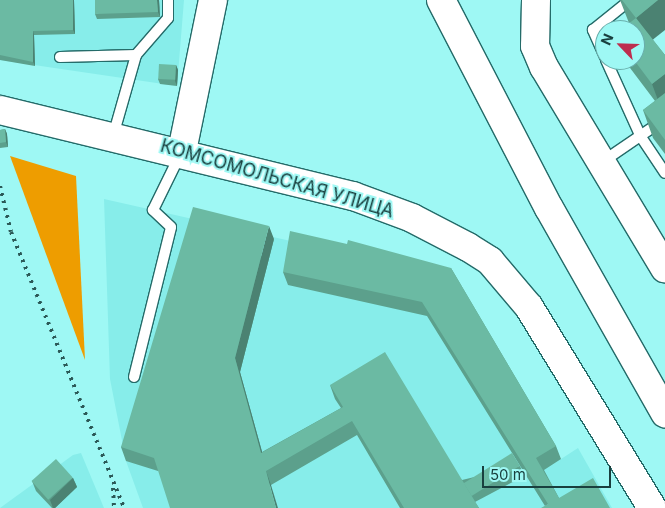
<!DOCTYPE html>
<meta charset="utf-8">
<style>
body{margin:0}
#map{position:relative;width:665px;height:508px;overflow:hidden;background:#9ef8f4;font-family:Inter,sans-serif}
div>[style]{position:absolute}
.built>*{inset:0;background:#87edea}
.forest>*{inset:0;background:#ee9d00}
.roads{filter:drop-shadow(1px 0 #246b69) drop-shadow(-1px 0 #246b69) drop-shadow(0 1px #246b69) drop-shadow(0 -1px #246b69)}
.lane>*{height:10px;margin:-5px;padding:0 5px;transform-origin:5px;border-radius:5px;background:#fff}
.secondary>*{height:28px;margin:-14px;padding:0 14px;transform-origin:14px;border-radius:14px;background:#fff}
.primary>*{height:28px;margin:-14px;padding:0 14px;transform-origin:14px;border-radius:14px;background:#fff}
.rail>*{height:4px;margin-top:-2px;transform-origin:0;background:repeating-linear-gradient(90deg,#2b5957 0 2.5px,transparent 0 7.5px)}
.wall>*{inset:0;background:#5ca08c}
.shaded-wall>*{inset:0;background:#4b8272}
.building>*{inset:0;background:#6bbaa3;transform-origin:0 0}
span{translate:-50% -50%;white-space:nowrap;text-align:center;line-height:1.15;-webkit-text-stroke:4px #9ef8f4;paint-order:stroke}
.street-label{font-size:18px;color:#193f3e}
.north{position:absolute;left:595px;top:20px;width:50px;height:50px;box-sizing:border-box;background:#9ef8f4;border:1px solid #69aeab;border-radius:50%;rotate:294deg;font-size:14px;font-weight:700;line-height:20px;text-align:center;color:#193f3e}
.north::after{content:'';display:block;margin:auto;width:18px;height:22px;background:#bd2d4e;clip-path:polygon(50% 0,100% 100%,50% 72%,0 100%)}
.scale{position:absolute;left:482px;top:466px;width:129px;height:22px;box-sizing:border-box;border:2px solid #193f3e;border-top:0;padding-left:6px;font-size:15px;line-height:18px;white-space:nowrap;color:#193f3e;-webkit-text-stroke:4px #9ef8f4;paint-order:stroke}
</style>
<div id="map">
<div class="built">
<i style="clip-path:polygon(0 0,184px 0,177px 86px,0 60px)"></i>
<i style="clip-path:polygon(104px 199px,402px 266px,561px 459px,578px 448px,612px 508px,143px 508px,126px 461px,110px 379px)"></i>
<i style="clip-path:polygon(81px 453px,104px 508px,0 508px,73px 455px)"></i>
</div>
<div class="forest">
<i style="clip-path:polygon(10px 156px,76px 176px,85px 360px)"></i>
</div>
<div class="roads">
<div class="lane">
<i style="left:60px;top:57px;width:76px;rotate:-1.5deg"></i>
<i style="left:605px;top:57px;width:30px;rotate:-114deg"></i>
<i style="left:593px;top:30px;width:48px;rotate:-39deg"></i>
<i style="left:606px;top:60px;width:85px;rotate:65.6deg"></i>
<i style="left:641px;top:137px;width:43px;rotate:56.3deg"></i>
<i style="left:113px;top:136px;width:84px;rotate:-74.1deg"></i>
<i style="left:136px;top:55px;width:49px;rotate:-49.1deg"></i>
<i style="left:168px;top:18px;width:18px;rotate:-90deg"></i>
<i style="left:602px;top:162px;width:76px;rotate:-34.3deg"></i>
<i style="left:134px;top:377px;width:154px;rotate:-76.1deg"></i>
<i style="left:171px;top:227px;width:25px;rotate:-137deg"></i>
<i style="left:153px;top:210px;width:61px;rotate:-63.9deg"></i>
</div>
<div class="secondary">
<i style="left:536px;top:0;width:46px;rotate:91.2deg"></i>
<i style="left:535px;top:46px;width:23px;rotate:67deg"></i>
<i style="left:544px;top:67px;width:235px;rotate:59deg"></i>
</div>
<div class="primary">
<i style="left:441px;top:0;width:234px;rotate:62.6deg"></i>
<i style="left:549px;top:208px;width:236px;rotate:60.5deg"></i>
<i style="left:0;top:110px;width:363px;rotate:13.7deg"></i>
<i style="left:353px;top:196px;width:63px;rotate:20.4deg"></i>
<i style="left:412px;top:218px;width:63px;rotate:27.4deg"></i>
<i style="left:468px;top:247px;width:26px;rotate:32deg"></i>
<i style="left:490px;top:261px;width:60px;rotate:49.7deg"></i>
<i style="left:529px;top:307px;width:236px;rotate:58.5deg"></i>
<i style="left:182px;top:151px;width:154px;rotate:-78.4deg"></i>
</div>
</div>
<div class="rail">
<i style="left:0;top:186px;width:47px;rotate:76.6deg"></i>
<i style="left:11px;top:232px;width:298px;rotate:67.7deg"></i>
<i style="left:113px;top:488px;width:20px;rotate:87deg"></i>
</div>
<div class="wall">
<i style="clip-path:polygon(0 0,74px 0,75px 34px,34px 35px,35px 66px,0 60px)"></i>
<i style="clip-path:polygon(159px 0,160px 17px,97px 19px,95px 14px)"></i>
<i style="clip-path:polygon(620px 0,665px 0,653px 40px,665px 55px,665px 154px,653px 138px,643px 110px,655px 101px,624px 60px,635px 60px,629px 23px)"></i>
<i style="clip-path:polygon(176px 65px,178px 70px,177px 86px,160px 84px,158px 79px)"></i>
<i style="clip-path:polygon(5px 129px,7px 134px,8px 147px,0 148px,0 130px)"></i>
<i style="clip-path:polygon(274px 239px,240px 372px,262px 452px,341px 408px,335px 399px,330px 385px,462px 480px,520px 466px,524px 476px,475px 502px,479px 508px,400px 508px,357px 435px,271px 485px,158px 471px,126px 461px,121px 447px)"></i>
<i style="clip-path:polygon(451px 268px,556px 446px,561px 459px,544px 470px,559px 498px,545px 506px,427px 316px,288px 285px,283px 272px)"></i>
<i style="clip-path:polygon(73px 478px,77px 487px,55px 508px,52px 508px,36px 491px,32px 481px)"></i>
</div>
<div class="shaded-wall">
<i style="clip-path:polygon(73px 0,74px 0,75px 34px,73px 30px)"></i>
<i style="clip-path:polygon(157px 0,159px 0,160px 17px,158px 12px)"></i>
<i style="clip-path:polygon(658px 0,665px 0,665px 30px,646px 45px,636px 18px)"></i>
<i style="clip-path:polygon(33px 31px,34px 35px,35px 66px,33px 62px)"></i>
<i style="clip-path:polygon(176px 65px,178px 70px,177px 86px,175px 81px)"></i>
<i style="clip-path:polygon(665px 74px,665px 109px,662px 111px,652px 84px)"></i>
<i style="clip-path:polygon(5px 129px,7px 134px,8px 147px,6px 142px)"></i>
<i style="clip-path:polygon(269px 226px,274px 239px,240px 372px,266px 466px,261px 453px,235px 358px)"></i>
<i style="clip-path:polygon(266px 471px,271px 485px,278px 508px,276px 508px)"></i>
<i style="clip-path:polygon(73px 478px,77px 487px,55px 508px,53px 508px,50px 500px)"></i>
</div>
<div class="building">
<i style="clip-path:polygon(0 0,73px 0,73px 30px,33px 31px,33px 62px,0 55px)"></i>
<i style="clip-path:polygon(95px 0,157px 0,158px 12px,95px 14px)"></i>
<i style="clip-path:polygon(622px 0,658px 0,636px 18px,665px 55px,665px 74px,652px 84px,634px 60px,635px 60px,635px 30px,620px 30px,636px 18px)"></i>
<i style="left:159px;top:64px;width:17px;height:15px;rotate:3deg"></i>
<i style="clip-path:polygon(665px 93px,665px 140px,643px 110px)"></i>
<i style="clip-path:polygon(5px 129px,6px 142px,0 143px,0 130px)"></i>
<i style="clip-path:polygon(193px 207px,269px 226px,235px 358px,261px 453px,343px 407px,330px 385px,385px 352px,479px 508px,404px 508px,352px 421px,266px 471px,276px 508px,170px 508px,154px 458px,121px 447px)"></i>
<i style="clip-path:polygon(290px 231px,347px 244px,348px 240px,451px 268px,556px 446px,536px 458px,559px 498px,593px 478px,610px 508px,541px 508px,548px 504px,422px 302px,283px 272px)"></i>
<i style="left:512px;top:453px;width:15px;height:57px;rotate:58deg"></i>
<i style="left:56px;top:459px;width:25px;height:33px;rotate:48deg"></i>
</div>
<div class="street-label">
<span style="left:277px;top:179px;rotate:16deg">КОМСОМОЛЬСКАЯ УЛИЦА</span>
</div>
<div class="north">N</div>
<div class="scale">50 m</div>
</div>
